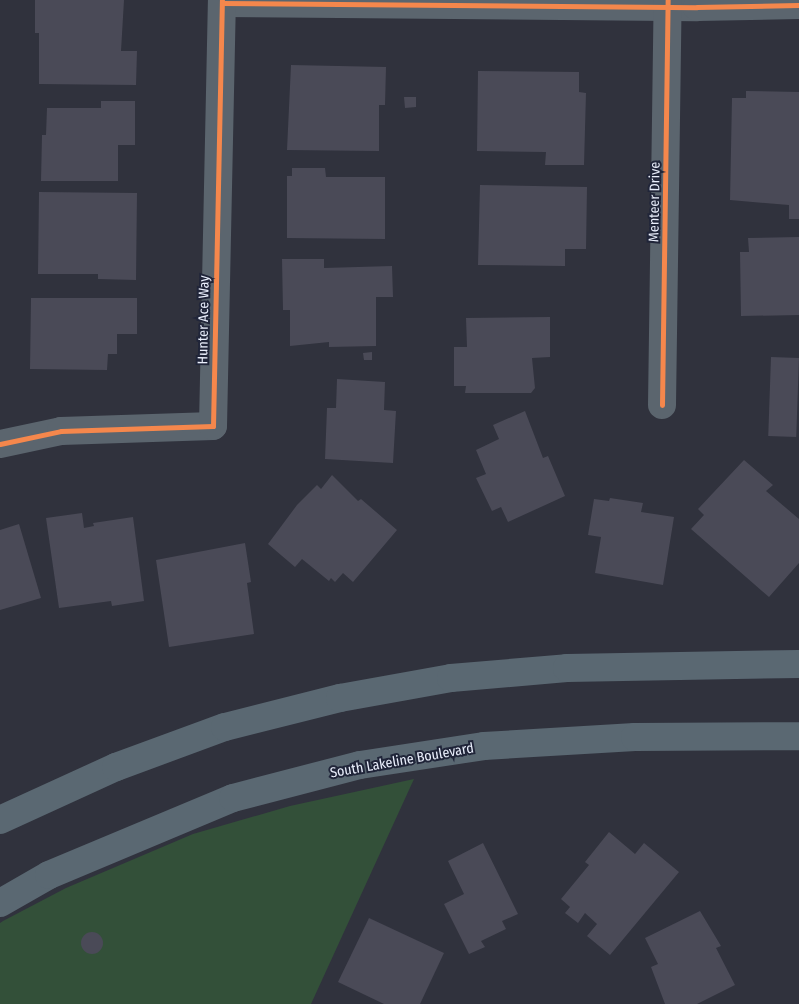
<!DOCTYPE html>
<style>
body{margin:0}
#map{position:relative;width:799px;height:1004px;overflow:hidden;background:#30323d;font-family:"Fira Sans Condensed",sans-serif}
div>[style]{position:absolute}
.green>*{inset:0;background:#335039}
.building>*{inset:0;background:#4a4a57;transform-origin:0 0}
.round{border-radius:50%}
.minor>*{height:28px;margin:-14px;padding:0 14px;transform-origin:14px;border-radius:14px;background:#5b656e}
.secondary>*{height:28px;margin:-14px;padding:0 14px;transform-origin:14px;border-radius:14px;background:#5a6872}
.cycleway>*{height:5px;margin:-2.5px;padding:0 2.5px;transform-origin:2.5px;border-radius:2.5px;background:#f5874c}
span{translate:-50% -50%;white-space:nowrap;text-align:center;line-height:1.15;-webkit-text-stroke:4px #202539;paint-order:stroke}
.street-label{font-size:14px;color:#eaeffc}
</style>
<div id="map">
<div class="green">
<i style="clip-path:polygon(414px 779px,311px 1004px,0 1004px,0 923px,3px 921px,66px 888px,193px 834px,290px 806px)"></i>
</div>
<div class="building">
<i style="clip-path:polygon(35px 0,124px 0,121px 51px,137px 51px,136px 85px,39px 84px,39px 33px,35px 33px)"></i>
<i style="clip-path:polygon(291px 65px,386px 67px,385px 105px,379px 105px,379px 151px,287px 150px)"></i>
<i style="clip-path:polygon(478px 71px,579px 72px,579px 92px,586px 93px,584px 165px,545px 165px,546px 152px,477px 151px)"></i>
<i style="clip-path:polygon(746px 91px,799px 92px,799px 219px,789px 219px,789px 205px,730px 200px,732px 98px,746px 98px)"></i>
<i style="clip-path:polygon(404px 97px,416px 97px,416px 107px,405px 108px)"></i>
<i style="clip-path:polygon(101px 101px,135px 101px,135px 145px,118px 145px,118px 181px,41px 181px,42px 135px,46px 135px,47px 108px,101px 108px)"></i>
<i style="clip-path:polygon(292px 168px,325px 168px,326px 177px,385px 177px,385px 239px,287px 238px,287px 176px,292px 176px)"></i>
<i style="clip-path:polygon(480px 185px,587px 187px,586px 249px,565px 249px,565px 266px,478px 265px)"></i>
<i style="clip-path:polygon(39px 192px,137px 193px,136px 280px,98px 279px,98px 274px,38px 274px)"></i>
<i style="clip-path:polygon(799px 237px,799px 315px,741px 316px,740px 252px,749px 252px,748px 238px)"></i>
<i style="clip-path:polygon(282px 259px,324px 259px,324px 268px,392px 266px,393px 297px,376px 297px,376px 346px,329px 347px,329px 342px,290px 346px,290px 310px,283px 310px)"></i>
<i style="clip-path:polygon(31px 298px,137px 298px,137px 334px,117px 334px,117px 354px,108px 354px,107px 370px,30px 369px)"></i>
<i style="clip-path:polygon(550px 317px,550px 357px,532px 358px,535px 388px,531px 393px,465px 393px,466px 386px,454px 386px,454px 347px,467px 347px,466px 318px)"></i>
<i style="clip-path:polygon(372px 352px,372px 360px,364px 360px,363px 353px)"></i>
<i style="left:771px;top:357px;width:28px;height:79px;rotate:2deg"></i>
<i style="clip-path:polygon(337px 379px,385px 382px,384px 410px,396px 411px,393px 463px,325px 459px,327px 408px,336px 408px)"></i>
<i style="clip-path:polygon(525px 411px,543px 458px,548px 456px,565px 496px,508px 522px,501px 507px,492px 511px,476px 478px,486px 474px,476px 450px,499px 439px,493px 425px)"></i>
<i style="clip-path:polygon(744px 460px,773px 485px,766px 491px,799px 519px,799px 563px,769px 597px,691px 529px,704px 515px,698px 509px)"></i>
<i style="clip-path:polygon(332px 475px,358px 501px,361px 499px,397px 530px,353px 582px,343px 573px,335px 582px,331px 578px,329px 581px,302px 559px,295px 567px,268px 544px,297px 505px,317px 485px,321px 489px)"></i>
<i style="clip-path:polygon(610px 498px,643px 503px,641px 512px,674px 517px,663px 585px,595px 573px,601px 537px,588px 535px,594px 499px,609px 501px)"></i>
<i style="clip-path:polygon(82px 513px,84px 528px,94px 526px,93px 523px,133px 517px,144px 601px,112px 606px,111px 601px,59px 608px,46px 518px)"></i>
<i style="clip-path:polygon(19px 524px,41px 598px,0 610px,0 530px)"></i>
<i style="clip-path:polygon(245px 543px,251px 582px,247px 583px,254px 634px,169px 647px,156px 560px)"></i>
<i style="clip-path:polygon(609px 832px,635px 854px,644px 843px,679px 872px,610px 955px,587px 936px,597px 924px,585px 913px,578px 923px,565px 913px,570px 907px,561px 899px,589px 865px,585px 862px)"></i>
<i style="clip-path:polygon(483px 843px,518px 914px,502px 921px,506px 929px,481px 941px,485px 947px,469px 954px,444px 904px,464px 894px,448px 861px)"></i>
<i style="clip-path:polygon(700px 911px,721px 946px,716px 948px,735px 985px,697px 1004px,665px 1004px,651px 967px,658px 964px,645px 938px)"></i>
<i style="clip-path:polygon(369px 918px,444px 953px,420px 1004px,384px 1004px,338px 982px)"></i>
<i class="round" style="left:81px;top:932px;width:22px;height:22px"></i>
</div>
<div class="minor">
<i style="left:222px;top:3px;width:475px;rotate:0.5deg"></i>
<i style="left:697px;top:7px;width:102px;rotate:-1.1deg"></i>
<i style="left:662px;top:405px;width:405px;rotate:-89.2deg"></i>
<i style="left:0;top:444px;width:62px;rotate:-12deg"></i>
<i style="left:61px;top:431px;width:152px;rotate:-1.9deg"></i>
<i style="left:213px;top:426px;width:426px;rotate:-88.8deg"></i>
</div>
<div class="secondary">
<i style="left:0;top:820px;width:128px;rotate:-24.6deg"></i>
<i style="left:116px;top:767px;width:116px;rotate:-20.2deg"></i>
<i style="left:225px;top:727px;width:119px;rotate:-14.2deg"></i>
<i style="left:340px;top:698px;width:113px;rotate:-10.2deg"></i>
<i style="left:451px;top:678px;width:116px;rotate:-4.9deg"></i>
<i style="left:567px;top:668px;width:232px;rotate:-1deg"></i>
<i style="left:0;top:903px;width:56px;rotate:-29.7deg"></i>
<i style="left:49px;top:875px;width:199px;rotate:-22.7deg"></i>
<i style="left:233px;top:798px;width:131px;rotate:-14.6deg"></i>
<i style="left:360px;top:765px;width:125px;rotate:-8.7deg"></i>
<i style="left:484px;top:746px;width:151px;rotate:-3.4deg"></i>
<i style="left:635px;top:737px;width:164px;rotate:-0.3deg"></i>
</div>
<div class="cycleway">
<i style="left:222px;top:3px;width:475px;rotate:0.5deg"></i>
<i style="left:697px;top:7px;width:102px;rotate:-1.1deg"></i>
<i style="left:662px;top:405px;width:405px;rotate:-89.2deg"></i>
<i style="left:0;top:444px;width:62px;rotate:-12deg"></i>
<i style="left:61px;top:431px;width:152px;rotate:-1.9deg"></i>
<i style="left:213px;top:426px;width:426px;rotate:-88.8deg"></i>
</div>
<div class="street-label">
<span style="left:655px;top:202px;rotate:-89deg">Menteer Drive</span>
<span style="left:204px;top:320px;rotate:-89deg">Hunter Ace Way</span>
<span style="left:402px;top:761px;rotate:-10deg">South Lakeline Boulevard</span>
</div>
</div>
